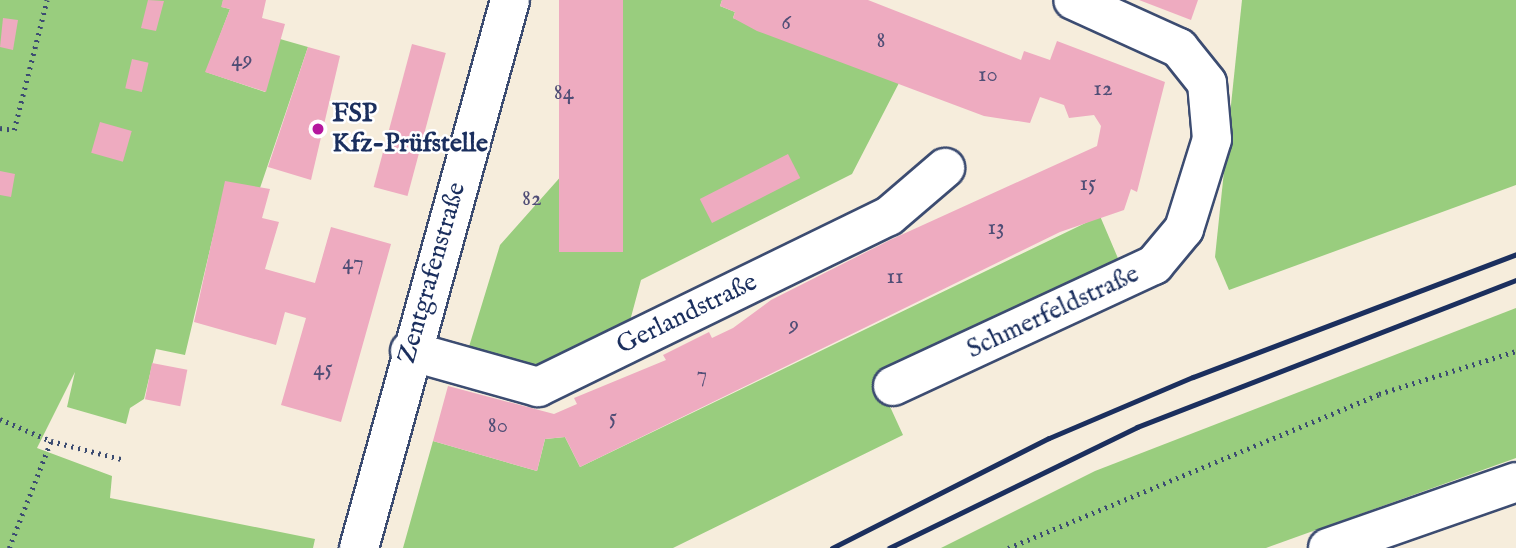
<!DOCTYPE html>
<meta charset="utf-8">
<style>
body{margin:0}
#map{position:relative;width:1516px;height:548px;overflow:hidden;background:#f6eddc;font-family:"IM FELL English",serif}
div>[style]{position:absolute}
.green>*{inset:0;background:#99cd7e}
.building>*{inset:0;background:#eeabc0;transform-origin:0 0}
.path>*{height:4.5px;margin-top:-2.25px;transform-origin:0;background:repeating-linear-gradient(90deg,#3c4c71 0 2px,transparent 0 7px)}
.roads{filter:drop-shadow(2px 0 #3c4c71) drop-shadow(-2px 0 #3c4c71) drop-shadow(0 2px #3c4c71) drop-shadow(0 -2px #3c4c71)}
.minor>*{height:38px;margin:-19px;padding:0 19px;transform-origin:19px;border-radius:19px;background:#fff}
.rail>*{height:5px;margin:-2.5px;padding:0 2.5px;transform-origin:2.5px;border-radius:2.5px;background:#1b2f5e}
.dots>*{width:19px;height:19px;translate:-50% -50%;box-sizing:border-box;border:4px solid #fff;border-radius:50%}
span{translate:-50% -50%;white-space:nowrap;text-align:center;line-height:1.15;-webkit-text-stroke:5px #fff;paint-order:stroke}
.number-label{font-size:23px;color:#504e76}
.number-label span{-webkit-text-stroke-width:0}
.poi-label{font-size:26px;color:#1b2f5e;font-weight:700}
.left{translate:0 -50%;text-align:left}
.street-label{font-size:26px;color:#1b2f5e}
</style>
<div id="map">
<div class="green">
<i style="clip-path:polygon(0 0,223px 0,222px 7px,230px 9px,206px 72px,265px 92px,280px 39px,308px 47px,260px 188px,220px 207px,185px 355px,156px 349px,144px 399px,130px 408px,126px 424px,67px 407px,75px 372px,37px 448px,112px 476px,110px 498px,315px 539px,313px 548px,0 548px)"></i>
<i style="clip-path:polygon(623px 0,722px 0,720px 6px,735px 12px,733px 18px,900px 81px,852px 174px,641px 280px,627px 332px,550px 373px,468px 350px,500px 245px,579px 156px)"></i>
<i style="clip-path:polygon(1242px 0,1516px 0,1516px 185px,1229px 290px,1215px 257px)"></i>
<i style="clip-path:polygon(1100px 216px,1120px 263px,876px 376px,903px 435px,673px 548px,403px 548px,433px 441px,537px 471px,545px 439px,565px 437px,580px 467px)"></i>
<i style="clip-path:polygon(1516px 308px,1516px 458px,1266px 548px,941px 548px,1095px 471px)"></i>
</div>
<div class="building">
<i style="clip-path:polygon(148px 0,164px 1px,156px 31px,141px 28px)"></i>
<i style="clip-path:polygon(223px 0,266px 0,262px 18px,285px 24px,266px 92px,205px 72px,230px 9px,221px 7px)"></i>
<i style="left:559px;top:0;width:64px;height:252px"></i>
<i style="clip-path:polygon(722px 0,868px 0,1021px 60px,1024px 51px,1050px 60px,1057px 41px,1165px 82px,1137px 192px,1131px 189px,1124px 210px,1060px 232px,580px 467px,565px 437px,545px 439px,537px 471px,433px 441px,448px 386px,554px 414px,577px 404px,574px 398px,666px 360px,663px 355px,709px 332px,712px 338px,733px 328px,771px 300px,890px 240px,1097px 146px,1101px 126px,1094px 115px,1069px 118px,1064px 105px,1040px 97px,1030px 123px,984px 116px,757px 31px,733px 18px,735px 12px,720px 6px)"></i>
<i style="clip-path:polygon(1139px 0,1198px 0,1191px 20px)"></i>
<i style="clip-path:polygon(3px 18px,18px 20px,13px 50px,0 47px)"></i>
<i style="left:412px;top:44px;width:35px;height:148px;rotate:15deg"></i>
<i style="clip-path:polygon(308px 47px,340px 56px,311px 180px,268px 167px)"></i>
<i style="left:132px;top:59px;width:17px;height:30px;rotate:13deg"></i>
<i style="left:100px;top:122px;width:33px;height:32px;rotate:16deg"></i>
<i style="left:788px;top:154px;width:27px;height:99px;rotate:63deg"></i>
<i style="clip-path:polygon(0 171px,15px 174px,11px 197px,0 195px)"></i>
<i style="clip-path:polygon(225px 181px,270px 189px,262px 218px,279px 222px,265px 269px,315px 283px,331px 227px,391px 244px,341px 422px,281px 405px,306px 318px,285px 312px,276px 345px,194px 322px)"></i>
<i style="left:152px;top:363px;width:36px;height:37px;rotate:11deg"></i>
</div>
<div class="path">
<i style="left:0;top:128px;width:14px;rotate:8deg"></i>
<i style="left:14px;top:130px;width:134px;rotate:-75.8deg"></i>
<i style="left:0;top:419px;width:56px;rotate:23.3deg"></i>
<i style="left:51px;top:441px;width:76px;rotate:14.4deg"></i>
<i style="left:9px;top:548px;width:115px;rotate:-68.6deg"></i>
<i style="left:1008px;top:548px;width:402px;rotate:-22.5deg"></i>
<i style="left:1379px;top:394px;width:144px;rotate:-17.4deg"></i>
</div>
<div class="roads">
<div class="minor">
<i style="left:410px;top:351px;width:133px;rotate:15.7deg"></i>
<i style="left:538px;top:387px;width:390px;rotate:-26deg"></i>
<i style="left:889px;top:216px;width:74px;rotate:-40.6deg"></i>
<i style="left:893px;top:386px;width:288px;rotate:-24.9deg"></i>
<i style="left:1154px;top:265px;width:47px;rotate:-50.2deg"></i>
<i style="left:1184px;top:229px;width:94px;rotate:-72.7deg"></i>
<i style="left:1212px;top:139px;width:56px;rotate:-95.1deg"></i>
<i style="left:1207px;top:83px;width:45px;rotate:-128.7deg"></i>
<i style="left:1179px;top:48px;width:116px;rotate:-155.6deg"></i>
<i style="left:359px;top:548px;width:568px;rotate:-74.59deg"></i>
<i style="left:1328px;top:548px;width:199px;rotate:-19.3deg"></i>
</div>
</div>
<div class="rail">
<i style="left:832px;top:548px;width:243px;rotate:-26.9deg"></i>
<i style="left:1049px;top:438px;width:156px;rotate:-23deg"></i>
<i style="left:1193px;top:377px;width:346px;rotate:-20.8deg"></i>
<i style="left:889px;top:548px;width:276px;rotate:-26deg"></i>
<i style="left:1137px;top:427px;width:407px;rotate:-21.2deg"></i>
</div>
<div class="dots">
<i style="left:318px;top:129px;background:#b5179e"></i>
</div>
<div class="number-label">
<span style="left:786px;top:23px">6</span>
<span style="left:881px;top:41px">8</span>
<span style="left:242px;top:60px">49</span>
<span style="left:988px;top:75px">10</span>
<span style="left:1103px;top:89px">12</span>
<span style="left:564px;top:93px">84</span>
<span style="left:1088px;top:184px">15</span>
<span style="left:532px;top:199px">82</span>
<span style="left:996px;top:228px">13</span>
<span style="left:353px;top:263px">47</span>
<span style="left:895px;top:277px">11</span>
<span style="left:794px;top:325px">9</span>
<span style="left:323px;top:369px">45</span>
<span style="left:702px;top:375px">7</span>
<span style="left:613px;top:418px">5</span>
<span style="left:498px;top:426px">80</span>
</div>
<div class="poi-label">
<span class="left" style="left:332px;top:129px">FSP<br>Kfz-Prüfstelle</span>
</div>
<div class="street-label">
<span style="left:432px;top:273px;rotate:-74deg">Zentgrafenstraße</span>
<span style="left:1053px;top:312px;rotate:-25deg">Schmerfeldstraße</span>
<span style="left:687px;top:314px;rotate:-26deg">Gerlandstraße</span>
</div>
</div>
